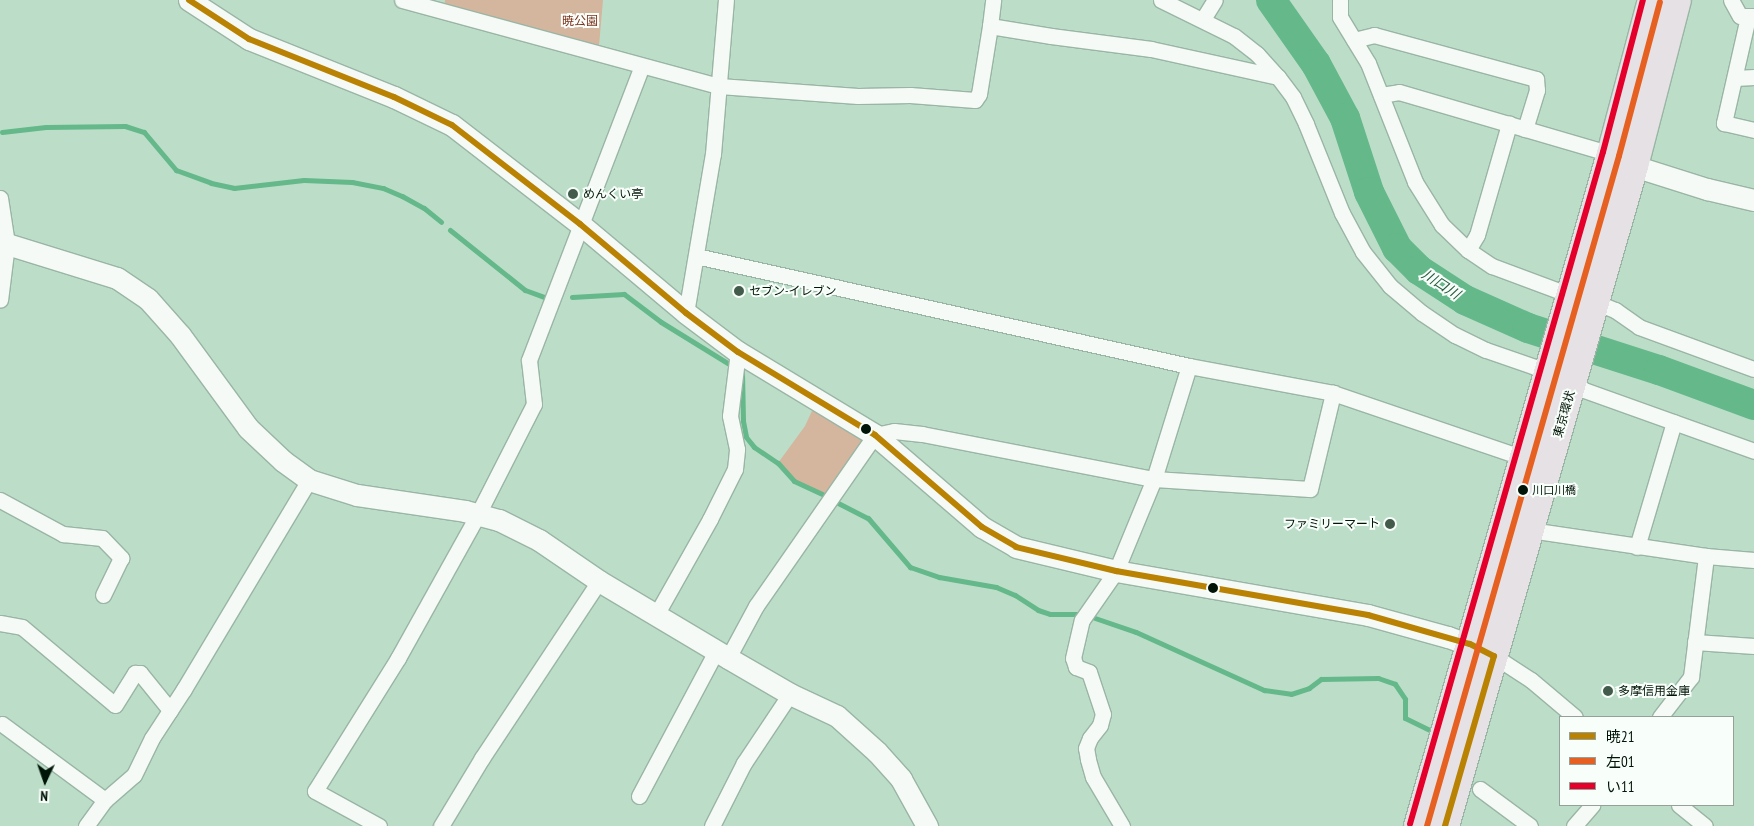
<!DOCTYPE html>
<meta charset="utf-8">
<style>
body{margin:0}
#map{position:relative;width:1754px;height:826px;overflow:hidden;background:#bcdec8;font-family:"PT Sans Narrow","Noto Sans JP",sans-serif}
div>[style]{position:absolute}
.green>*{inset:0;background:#d4b59e}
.stream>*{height:5px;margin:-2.5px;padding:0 2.5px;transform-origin:2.5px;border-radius:2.5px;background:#64b88a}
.river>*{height:30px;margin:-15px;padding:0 15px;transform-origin:15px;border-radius:15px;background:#64b88a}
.roads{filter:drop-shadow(1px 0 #9ab5a4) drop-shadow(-1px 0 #9ab5a4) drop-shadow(0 1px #9ab5a4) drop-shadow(0 -1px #9ab5a4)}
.street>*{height:15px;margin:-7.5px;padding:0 7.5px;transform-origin:7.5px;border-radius:7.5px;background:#f5faf7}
.secondary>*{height:21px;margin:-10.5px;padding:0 10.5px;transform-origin:10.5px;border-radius:10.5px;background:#f5faf7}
.highway>*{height:28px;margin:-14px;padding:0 14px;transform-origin:14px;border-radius:14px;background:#e6e1e5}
.bus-1>*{height:6px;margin:-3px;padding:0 3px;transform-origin:3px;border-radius:3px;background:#b98202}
.bus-2>*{height:6px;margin:-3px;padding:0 3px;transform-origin:3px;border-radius:3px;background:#e66121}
.bus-3>*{height:6px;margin:-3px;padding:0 3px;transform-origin:3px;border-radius:3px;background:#e4002b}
.dots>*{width:14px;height:14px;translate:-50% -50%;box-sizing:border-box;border:2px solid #f8fefa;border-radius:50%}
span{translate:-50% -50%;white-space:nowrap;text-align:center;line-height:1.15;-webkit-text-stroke:4px #f8fefa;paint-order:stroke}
.bus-label{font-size:11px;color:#001407}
.left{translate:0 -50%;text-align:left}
.park-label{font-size:12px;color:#7f321b}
.poi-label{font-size:12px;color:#001407}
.right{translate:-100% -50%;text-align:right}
.street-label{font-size:12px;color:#001407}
.water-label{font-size:14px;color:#275c3f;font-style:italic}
.legend{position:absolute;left:1559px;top:716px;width:175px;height:90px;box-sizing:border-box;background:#f8fefa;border:1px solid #95a099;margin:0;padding:6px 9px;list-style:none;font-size:15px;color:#001407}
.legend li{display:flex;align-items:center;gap:10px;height:25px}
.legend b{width:25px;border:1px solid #95a099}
.north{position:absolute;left:20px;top:756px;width:50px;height:50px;-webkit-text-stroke:4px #f8fefa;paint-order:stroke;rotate:183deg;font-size:14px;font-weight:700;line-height:20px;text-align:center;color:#001407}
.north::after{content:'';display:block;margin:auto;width:18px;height:22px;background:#001407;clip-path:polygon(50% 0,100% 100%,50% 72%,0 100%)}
</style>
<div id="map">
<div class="green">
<i style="clip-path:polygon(445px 0,603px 0,599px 46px,444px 7px)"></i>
<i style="clip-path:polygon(817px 400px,875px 435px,829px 499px,794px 481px,778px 463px,805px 426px)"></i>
</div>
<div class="stream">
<i style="left:2px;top:132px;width:44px;rotate:-6.5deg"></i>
<i style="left:46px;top:127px;width:79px;rotate:-0.7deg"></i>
<i style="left:125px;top:126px;width:20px;rotate:18deg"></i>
<i style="left:144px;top:132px;width:50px;rotate:49.9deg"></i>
<i style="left:176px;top:170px;width:37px;rotate:20deg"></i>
<i style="left:211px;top:183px;width:24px;rotate:12deg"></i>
<i style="left:234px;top:188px;width:70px;rotate:-6.5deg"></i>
<i style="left:304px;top:180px;width:48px;rotate:2.4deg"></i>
<i style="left:352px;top:182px;width:32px;rotate:11deg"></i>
<i style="left:383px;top:188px;width:21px;rotate:23deg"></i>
<i style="left:402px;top:196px;width:25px;rotate:29deg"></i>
<i style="left:424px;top:208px;width:22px;rotate:39deg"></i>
<i style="left:450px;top:230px;width:96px;rotate:38.7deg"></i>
<i style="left:525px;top:290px;width:20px;rotate:20deg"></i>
<i style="left:572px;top:297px;width:52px;rotate:-3.3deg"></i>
<i style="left:624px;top:294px;width:46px;rotate:37.1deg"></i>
<i style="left:661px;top:322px;width:95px;rotate:31.7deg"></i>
<i style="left:742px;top:372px;width:49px;rotate:88.8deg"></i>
<i style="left:743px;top:421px;width:16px;rotate:79deg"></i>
<i style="left:746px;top:437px;width:13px;rotate:51deg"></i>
<i style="left:754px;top:447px;width:29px;rotate:34deg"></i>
<i style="left:778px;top:463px;width:24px;rotate:48deg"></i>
<i style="left:794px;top:481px;width:31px;rotate:25deg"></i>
<i style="left:838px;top:503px;width:34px;rotate:27deg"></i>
<i style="left:868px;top:518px;width:65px;rotate:49.4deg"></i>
<i style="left:910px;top:567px;width:31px;rotate:19deg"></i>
<i style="left:939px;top:577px;width:58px;rotate:10deg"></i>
<i style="left:996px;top:587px;width:21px;rotate:23deg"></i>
<i style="left:1015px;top:595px;width:27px;rotate:33deg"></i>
<i style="left:1038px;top:610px;width:13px;rotate:18deg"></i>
<i style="left:1050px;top:614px;width:31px"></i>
<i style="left:1092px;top:617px;width:46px;rotate:18.8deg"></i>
<i style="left:1136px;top:632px;width:141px;rotate:24.4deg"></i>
<i style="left:1264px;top:690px;width:27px;rotate:8deg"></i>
<i style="left:1291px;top:694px;width:19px;rotate:-18deg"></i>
<i style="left:1309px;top:688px;width:15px;rotate:-37deg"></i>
<i style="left:1321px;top:679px;width:57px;rotate:-1deg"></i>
<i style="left:1378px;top:678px;width:18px;rotate:19deg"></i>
<i style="left:1395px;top:684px;width:18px;rotate:56deg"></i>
<i style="left:1405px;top:699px;width:19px;rotate:90deg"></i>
<i style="left:1405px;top:718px;width:28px;rotate:26deg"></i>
</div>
<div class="river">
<i style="left:1271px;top:0;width:78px;rotate:54.9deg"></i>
<i style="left:1316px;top:64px;width:61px;rotate:61.8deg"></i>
<i style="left:1345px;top:118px;width:78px;rotate:72deg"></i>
<i style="left:1369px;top:192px;width:63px;rotate:63.4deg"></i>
<i style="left:1397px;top:248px;width:31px;rotate:45deg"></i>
<i style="left:1419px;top:270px;width:55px;rotate:33.1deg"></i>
<i style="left:1465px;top:300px;width:69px;rotate:24deg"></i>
<i style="left:1528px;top:328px;width:138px;rotate:17.8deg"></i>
<i style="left:1659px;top:370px;width:101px;rotate:20.2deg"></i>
</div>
<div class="roads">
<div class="street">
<i style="left:402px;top:0;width:328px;rotate:15.2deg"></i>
<i style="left:719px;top:86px;width:139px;rotate:4.1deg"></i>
<i style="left:858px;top:96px;width:52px;rotate:-1.1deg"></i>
<i style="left:910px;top:95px;width:65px;rotate:4.4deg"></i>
<i style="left:975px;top:100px;width:7px;rotate:-56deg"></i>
<i style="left:979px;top:94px;width:69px;rotate:-80.8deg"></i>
<i style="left:990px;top:26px;width:62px;rotate:9.3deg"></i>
<i style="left:1051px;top:36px;width:101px;rotate:7.4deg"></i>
<i style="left:1151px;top:49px;width:130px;rotate:12.4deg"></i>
<i style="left:1161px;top:0;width:81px;rotate:26.3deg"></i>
<i style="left:1234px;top:36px;width:29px;rotate:38deg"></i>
<i style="left:1257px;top:54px;width:31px;rotate:48deg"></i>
<i style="left:1278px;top:77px;width:25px;rotate:53deg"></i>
<i style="left:1293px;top:97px;width:30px;rotate:64deg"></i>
<i style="left:1306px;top:124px;width:96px;rotate:68deg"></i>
<i style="left:1342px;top:213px;width:44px;rotate:61.7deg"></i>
<i style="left:1363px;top:252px;width:43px;rotate:51.5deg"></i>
<i style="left:1390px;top:286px;width:42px;rotate:40.2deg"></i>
<i style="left:1422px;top:313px;width:40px;rotate:34deg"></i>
<i style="left:1455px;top:335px;width:34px;rotate:26deg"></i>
<i style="left:1486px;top:350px;width:52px;rotate:19.1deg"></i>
<i style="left:1535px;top:367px;width:54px;rotate:25.1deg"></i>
<i style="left:1584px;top:390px;width:181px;rotate:19.7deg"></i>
<i style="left:1340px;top:0;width:17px;rotate:90deg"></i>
<i style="left:1340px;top:17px;width:54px;rotate:58.7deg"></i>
<i style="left:1368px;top:63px;width:128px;rotate:68.4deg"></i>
<i style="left:1415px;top:182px;width:51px;rotate:57.9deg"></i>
<i style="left:1442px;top:225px;width:36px;rotate:44deg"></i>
<i style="left:1468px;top:250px;width:29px;rotate:34deg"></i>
<i style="left:1492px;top:266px;width:83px;rotate:20.4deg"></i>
<i style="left:1731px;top:0;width:18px;rotate:61deg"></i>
<i style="left:1740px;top:16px;width:14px"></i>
<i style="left:1748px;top:17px;width:109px;rotate:102.8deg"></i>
<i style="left:1724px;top:123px;width:31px;rotate:13deg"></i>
<i style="left:1203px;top:19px;width:22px;rotate:-58deg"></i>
<i style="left:990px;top:26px;width:26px;rotate:-83deg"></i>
<i style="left:1354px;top:40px;width:21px;rotate:-14deg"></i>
<i style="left:1374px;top:35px;width:168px;rotate:15.2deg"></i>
<i style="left:1536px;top:79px;width:11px;rotate:85deg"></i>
<i style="left:1537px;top:90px;width:41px;rotate:107.1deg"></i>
<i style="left:1735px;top:78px;width:19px;rotate:-3deg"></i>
<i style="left:1381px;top:95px;width:18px;rotate:-9deg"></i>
<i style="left:1399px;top:92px;width:221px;rotate:16.3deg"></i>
<i style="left:0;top:198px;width:47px;rotate:81.3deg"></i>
<i style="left:7px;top:244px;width:56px;rotate:97.1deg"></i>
<i style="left:1468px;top:250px;width:17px;rotate:-59deg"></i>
<i style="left:1477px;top:235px;width:116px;rotate:-73.9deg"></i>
<i style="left:696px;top:256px;width:505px;rotate:12.58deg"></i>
<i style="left:1189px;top:366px;width:147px;rotate:10.6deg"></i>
<i style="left:1333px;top:393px;width:202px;rotate:18.8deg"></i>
<i style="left:1595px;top:302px;width:22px;rotate:22deg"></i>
<i style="left:1615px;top:310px;width:29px;rotate:35deg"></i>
<i style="left:1639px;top:327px;width:122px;rotate:20.1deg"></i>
<i style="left:686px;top:313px;width:161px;rotate:-80.4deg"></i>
<i style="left:713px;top:154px;width:155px;rotate:-85.2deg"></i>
<i style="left:0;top:500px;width:72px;rotate:28.4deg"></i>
<i style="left:63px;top:534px;width:39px;rotate:6deg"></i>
<i style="left:102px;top:538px;width:28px;rotate:46deg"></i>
<i style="left:121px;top:558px;width:41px;rotate:115.9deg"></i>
<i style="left:1530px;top:530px;width:178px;rotate:8.4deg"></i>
<i style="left:1706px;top:556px;width:48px;rotate:4.8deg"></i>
<i style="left:1637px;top:547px;width:130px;rotate:-73.5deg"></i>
<i style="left:656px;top:615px;width:110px;rotate:-60.6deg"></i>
<i style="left:710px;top:519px;width:56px;rotate:-63.4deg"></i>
<i style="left:735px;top:469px;width:20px;rotate:-84deg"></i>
<i style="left:737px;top:449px;width:34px;rotate:-102deg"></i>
<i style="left:730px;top:416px;width:64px;rotate:-82.9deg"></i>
<i style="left:0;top:623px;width:22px;rotate:10deg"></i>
<i style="left:22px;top:627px;width:121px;rotate:40deg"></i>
<i style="left:115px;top:705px;width:38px;rotate:-58deg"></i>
<i style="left:135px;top:673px;width:5px"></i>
<i style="left:140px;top:673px;width:48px;rotate:51deg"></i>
<i style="left:1695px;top:642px;width:59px;rotate:3.9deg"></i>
<i style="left:1494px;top:656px;width:44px;rotate:33deg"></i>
<i style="left:1531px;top:680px;width:57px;rotate:40.1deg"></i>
<i style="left:728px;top:658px;width:59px;rotate:-61.7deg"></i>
<i style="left:756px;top:606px;width:208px;rotate:-55.2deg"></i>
<i style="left:875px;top:435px;width:19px;rotate:-12deg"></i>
<i style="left:894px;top:431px;width:28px;rotate:6deg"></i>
<i style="left:922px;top:434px;width:236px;rotate:11deg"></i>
<i style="left:1154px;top:479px;width:156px;rotate:3.7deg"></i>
<i style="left:1310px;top:489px;width:99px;rotate:-76.5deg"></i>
<i style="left:1660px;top:717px;width:51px;rotate:-52.2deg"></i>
<i style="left:1691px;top:677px;width:122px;rotate:-82.9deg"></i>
<i style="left:2px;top:724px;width:128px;rotate:36.4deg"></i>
<i style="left:1480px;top:789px;width:62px;rotate:36.5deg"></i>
<i style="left:639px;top:796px;width:164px;rotate:-62deg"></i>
<i style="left:1679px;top:805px;width:33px;rotate:39deg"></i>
<i style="left:86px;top:826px;width:32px;rotate:-54deg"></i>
<i style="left:105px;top:800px;width:38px;rotate:-41deg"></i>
<i style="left:134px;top:775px;width:41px;rotate:-64.1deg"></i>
<i style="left:152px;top:738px;width:59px;rotate:-56.9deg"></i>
<i style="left:184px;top:689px;width:244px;rotate:-59.1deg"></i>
<i style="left:379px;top:826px;width:73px;rotate:-151.3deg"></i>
<i style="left:315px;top:791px;width:157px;rotate:-58deg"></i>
<i style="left:398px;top:658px;width:165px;rotate:-60.9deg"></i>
<i style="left:478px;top:514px;width:123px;rotate:-63deg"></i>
<i style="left:534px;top:404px;width:44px;rotate:-96.5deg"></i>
<i style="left:529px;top:360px;width:315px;rotate:-69deg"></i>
<i style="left:441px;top:826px;width:79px;rotate:-58.9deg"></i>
<i style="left:482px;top:758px;width:212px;rotate:-56.5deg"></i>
<i style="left:712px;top:826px;width:71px;rotate:-63.1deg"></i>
<i style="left:744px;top:763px;width:83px;rotate:-56.3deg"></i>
<i style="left:1122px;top:826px;width:57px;rotate:-120.6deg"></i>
<i style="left:1093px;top:777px;width:19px;rotate:-106deg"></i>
<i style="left:1088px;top:759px;width:11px;rotate:-100deg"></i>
<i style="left:1086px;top:748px;width:11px;rotate:-68deg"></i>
<i style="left:1090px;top:738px;width:16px;rotate:-52deg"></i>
<i style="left:1100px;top:725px;width:11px;rotate:-75deg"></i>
<i style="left:1103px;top:714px;width:44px;rotate:-108.4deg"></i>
<i style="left:1089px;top:672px;width:14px;rotate:-159deg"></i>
<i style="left:1076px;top:667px;width:9px;rotate:-108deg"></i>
<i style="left:1073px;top:658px;width:39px;rotate:-77deg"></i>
<i style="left:1082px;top:620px;width:60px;rotate:-55.2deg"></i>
<i style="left:1116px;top:571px;width:100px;rotate:-67.6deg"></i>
<i style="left:1154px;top:479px;width:118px;rotate:-72.8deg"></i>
<i style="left:1574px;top:826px;width:28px;rotate:-49deg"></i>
</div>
<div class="secondary">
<i style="left:189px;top:0;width:72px;rotate:33deg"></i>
<i style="left:249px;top:39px;width:156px;rotate:21.8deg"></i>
<i style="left:394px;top:97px;width:64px;rotate:25.8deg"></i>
<i style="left:452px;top:125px;width:162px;rotate:37.7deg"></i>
<i style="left:580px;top:224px;width:138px;rotate:40deg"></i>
<i style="left:686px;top:313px;width:65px;rotate:36.9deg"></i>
<i style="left:738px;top:352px;width:160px;rotate:31.2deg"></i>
<i style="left:875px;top:435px;width:141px;rotate:40.7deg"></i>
<i style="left:982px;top:527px;width:39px;rotate:30deg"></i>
<i style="left:1016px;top:547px;width:103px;rotate:13.5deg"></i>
<i style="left:1116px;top:571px;width:256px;rotate:9.9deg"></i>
<i style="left:1368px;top:615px;width:83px;rotate:15.4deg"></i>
<i style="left:1448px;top:637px;width:37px;rotate:20deg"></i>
<i style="left:1622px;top:160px;width:13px;rotate:27deg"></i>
<i style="left:1634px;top:166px;width:77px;rotate:17.5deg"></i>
<i style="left:1707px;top:189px;width:48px;rotate:13.2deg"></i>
<i style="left:7px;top:244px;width:115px;rotate:17.2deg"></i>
<i style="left:117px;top:278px;width:37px;rotate:34deg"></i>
<i style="left:148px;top:299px;width:48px;rotate:48.4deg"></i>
<i style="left:180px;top:335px;width:115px;rotate:53.8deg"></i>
<i style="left:248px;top:428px;width:48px;rotate:43.3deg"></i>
<i style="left:283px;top:461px;width:32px;rotate:36deg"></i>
<i style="left:309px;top:480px;width:50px;rotate:17.4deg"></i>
<i style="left:357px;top:495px;width:109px;rotate:8.4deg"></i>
<i style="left:465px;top:511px;width:35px;rotate:15deg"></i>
<i style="left:499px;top:520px;width:45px;rotate:26.6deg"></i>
<i style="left:539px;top:540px;width:73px;rotate:34.3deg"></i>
<i style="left:599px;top:581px;width:150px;rotate:30.8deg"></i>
<i style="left:728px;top:658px;width:72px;rotate:30.1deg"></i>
<i style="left:790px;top:694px;width:52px;rotate:25.1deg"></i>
<i style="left:837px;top:716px;width:54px;rotate:42deg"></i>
<i style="left:877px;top:752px;width:36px;rotate:48deg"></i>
<i style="left:901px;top:779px;width:54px;rotate:61deg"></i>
</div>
<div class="highway">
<i style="left:1418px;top:826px;width:699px;rotate:-73.98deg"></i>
<i style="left:1611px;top:154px;width:159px;rotate:-75.1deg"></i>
<i style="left:1445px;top:826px;width:687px;rotate:-74.02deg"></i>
<i style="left:1634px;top:166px;width:171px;rotate:-75.5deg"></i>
</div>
</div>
<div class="bus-1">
<i style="left:189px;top:0;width:72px;rotate:33deg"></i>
<i style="left:249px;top:39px;width:156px;rotate:21.8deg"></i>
<i style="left:394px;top:97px;width:64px;rotate:25.8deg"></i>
<i style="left:452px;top:125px;width:162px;rotate:37.7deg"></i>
<i style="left:580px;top:224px;width:138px;rotate:40deg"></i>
<i style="left:686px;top:313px;width:65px;rotate:36.9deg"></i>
<i style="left:738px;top:352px;width:160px;rotate:31.2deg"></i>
<i style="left:875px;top:435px;width:141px;rotate:40.7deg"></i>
<i style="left:982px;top:527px;width:39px;rotate:30deg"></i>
<i style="left:1016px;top:547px;width:103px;rotate:13.5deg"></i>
<i style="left:1116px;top:571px;width:256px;rotate:9.9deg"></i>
<i style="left:1368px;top:615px;width:106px;rotate:15.9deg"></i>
<i style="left:1470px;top:644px;width:27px;rotate:27deg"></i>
<i style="left:1494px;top:656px;width:177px;rotate:106.1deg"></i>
</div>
<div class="bus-2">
<i style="left:1427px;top:826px;width:697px;rotate:-74.01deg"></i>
<i style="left:1619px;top:156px;width:159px;rotate:-75.1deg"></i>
</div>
<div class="bus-3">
<i style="left:1410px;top:824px;width:699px;rotate:-73.98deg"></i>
<i style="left:1603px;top:152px;width:157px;rotate:-75.3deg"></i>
</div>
<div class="dots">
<i style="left:573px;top:194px;background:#425b4b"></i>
<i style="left:739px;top:291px;background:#425b4b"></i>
<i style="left:866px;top:429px;background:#001407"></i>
<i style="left:1523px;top:490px;background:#001407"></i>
<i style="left:1390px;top:524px;background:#425b4b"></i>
<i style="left:1213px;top:588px;background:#001407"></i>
<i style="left:1608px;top:691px;background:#425b4b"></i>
</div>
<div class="bus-label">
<span class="left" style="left:1532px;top:490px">川口川橋</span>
</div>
<div class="park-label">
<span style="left:580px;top:21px">暁公園</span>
</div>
<div class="poi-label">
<span class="left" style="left:583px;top:194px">めんくい亭</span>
<span class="left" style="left:749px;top:291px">セブン-イレブン</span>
<span class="right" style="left:1380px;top:524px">ファミリーマート</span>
<span class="left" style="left:1618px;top:691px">多摩信用金庫</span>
</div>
<div class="street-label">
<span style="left:1564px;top:414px;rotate:-74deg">東京環状</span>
</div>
<div class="water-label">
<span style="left:1441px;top:284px;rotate:33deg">川口川</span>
</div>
<ul class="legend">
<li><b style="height:6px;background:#b98202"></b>暁21</li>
<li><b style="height:6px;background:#e66121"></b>左01</li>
<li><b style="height:6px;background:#e4002b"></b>い11</li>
</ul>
<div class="north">N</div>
</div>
